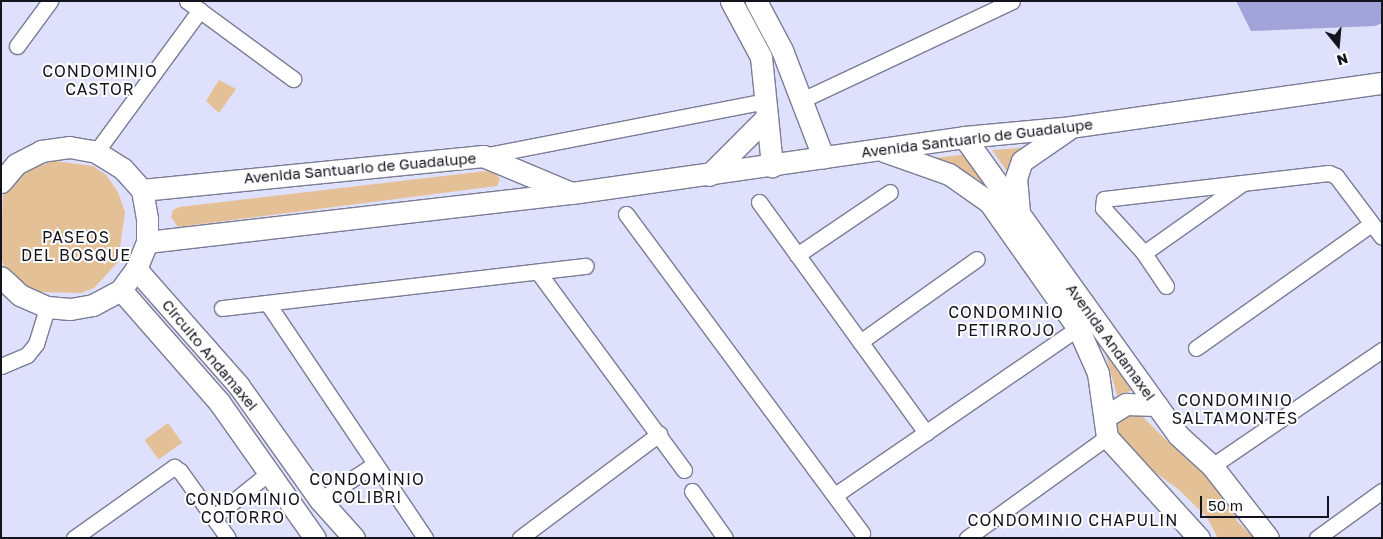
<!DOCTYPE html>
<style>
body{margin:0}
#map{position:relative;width:1383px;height:539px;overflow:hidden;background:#dfe0fc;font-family:"Golos Text",sans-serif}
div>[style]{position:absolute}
.green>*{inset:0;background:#e4c097;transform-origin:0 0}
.water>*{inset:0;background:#a2a3d8}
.roads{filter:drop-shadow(1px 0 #7b7c95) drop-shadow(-1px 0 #7b7c95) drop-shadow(0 1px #7b7c95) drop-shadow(0 -1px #7b7c95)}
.street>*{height:15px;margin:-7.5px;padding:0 7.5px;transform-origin:7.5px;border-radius:7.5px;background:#fff}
.secondary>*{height:21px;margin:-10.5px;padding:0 10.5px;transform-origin:10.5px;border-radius:10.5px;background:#fff}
span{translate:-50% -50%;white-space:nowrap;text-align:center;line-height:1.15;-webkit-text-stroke:4px #fff;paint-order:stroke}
.street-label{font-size:15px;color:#14141e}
.neighbourhood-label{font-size:16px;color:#14141e;letter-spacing:1px}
.frame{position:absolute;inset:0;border:2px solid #14141e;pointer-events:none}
.north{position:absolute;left:1313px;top:20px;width:50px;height:50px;-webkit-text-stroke:4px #fff;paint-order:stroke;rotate:163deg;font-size:14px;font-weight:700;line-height:20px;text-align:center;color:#14141e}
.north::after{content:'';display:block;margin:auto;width:18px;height:22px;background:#14141e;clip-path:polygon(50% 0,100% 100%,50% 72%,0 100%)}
.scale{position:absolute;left:1200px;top:496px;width:129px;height:22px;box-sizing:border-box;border:2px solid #14141e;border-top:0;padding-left:6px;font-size:15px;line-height:18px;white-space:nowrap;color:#14141e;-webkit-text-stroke:4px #fff;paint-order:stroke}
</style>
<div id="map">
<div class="green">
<i style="clip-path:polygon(219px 80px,236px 89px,219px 113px,206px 101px)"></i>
<i style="clip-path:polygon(1030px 147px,1013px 180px,992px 150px)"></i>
<i style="clip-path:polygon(968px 154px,1000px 198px,976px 178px,935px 158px)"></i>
<i style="clip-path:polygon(55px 161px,93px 166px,106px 175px,118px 192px,125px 212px,118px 262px,94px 288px,81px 293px,41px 292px,28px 288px,5px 268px,1px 258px,3px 191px,18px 172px)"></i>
<i style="clip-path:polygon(486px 171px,495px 172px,500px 179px,497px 186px,178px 227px,171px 217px,173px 210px,179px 207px)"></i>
<i style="clip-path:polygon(1104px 349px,1137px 389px,1117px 395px)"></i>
<i style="clip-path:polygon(1138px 412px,1169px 443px,1209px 468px,1220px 482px,1237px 521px,1254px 538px,1218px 538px,1206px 516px,1178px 489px,1145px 465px,1122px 440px,1117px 429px,1119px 419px,1128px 413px)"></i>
<i style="left:168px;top:423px;width:24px;height:29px;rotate:54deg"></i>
</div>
<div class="water">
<i style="clip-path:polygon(1236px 1px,1382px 1px,1382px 23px,1375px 26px,1251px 31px)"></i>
</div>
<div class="roads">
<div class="street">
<i style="left:187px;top:1px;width:132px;rotate:36.3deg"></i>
<i style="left:17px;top:46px;width:56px;rotate:-53.7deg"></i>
<i style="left:802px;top:100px;width:232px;rotate:-25.2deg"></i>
<i style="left:96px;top:152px;width:176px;rotate:-53.8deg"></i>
<i style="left:483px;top:156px;width:288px;rotate:-11deg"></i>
<i style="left:759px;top:202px;width:285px;rotate:54.1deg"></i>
<i style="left:626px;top:214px;width:397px;rotate:53.5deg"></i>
<i style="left:1144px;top:253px;width:121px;rotate:-35.3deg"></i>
<i style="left:797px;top:255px;width:112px;rotate:-34.1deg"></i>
<i style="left:538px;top:272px;width:246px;rotate:53.6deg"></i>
<i style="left:1166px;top:286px;width:40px;rotate:-124deg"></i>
<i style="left:1144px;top:253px;width:61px;rotate:-132.3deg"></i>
<i style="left:1103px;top:208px;width:9px;rotate:-84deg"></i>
<i style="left:1104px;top:199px;width:226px;rotate:-6.6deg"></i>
<i style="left:1329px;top:173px;width:8px;rotate:23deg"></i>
<i style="left:1336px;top:176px;width:76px;rotate:53deg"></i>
<i style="left:268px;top:304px;width:282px;rotate:56.1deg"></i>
<i style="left:222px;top:308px;width:366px;rotate:-6.6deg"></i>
<i style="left:860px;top:342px;width:143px;rotate:-35.4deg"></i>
<i style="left:1196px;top:348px;width:214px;rotate:-35.3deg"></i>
<i style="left:1px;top:366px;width:28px;rotate:-23deg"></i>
<i style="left:27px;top:355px;width:14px;rotate:-51deg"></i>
<i style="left:36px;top:344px;width:39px;rotate:-73deg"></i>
<i style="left:1212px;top:466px;width:206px;rotate:-34.3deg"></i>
<i style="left:692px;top:491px;width:57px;rotate:54.9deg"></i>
<i style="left:835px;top:495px;width:295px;rotate:-34.5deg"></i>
<i style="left:320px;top:500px;width:66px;rotate:-33.2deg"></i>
<i style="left:214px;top:517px;width:73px;rotate:-38.9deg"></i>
<i style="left:74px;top:538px;width:123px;rotate:-35.4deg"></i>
<i style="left:174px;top:467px;width:7px;rotate:34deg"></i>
<i style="left:180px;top:471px;width:82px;rotate:54.4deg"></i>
<i style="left:520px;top:538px;width:174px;rotate:-36.8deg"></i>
<i style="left:967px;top:538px;width:173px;rotate:-35.8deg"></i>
<i style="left:1317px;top:538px;width:80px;rotate:-35.9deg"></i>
</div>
<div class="secondary">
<i style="left:731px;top:1px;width:64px;rotate:61.8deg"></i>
<i style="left:761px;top:57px;width:110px;rotate:84.2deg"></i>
<i style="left:756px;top:1px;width:55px;rotate:62deg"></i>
<i style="left:782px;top:50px;width:115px;rotate:69deg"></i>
<i style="left:964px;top:137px;width:367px;rotate:54.3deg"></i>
<i style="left:1178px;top:435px;width:46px;rotate:42.4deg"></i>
<i style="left:1212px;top:466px;width:91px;rotate:52.1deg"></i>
<i style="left:884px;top:151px;width:69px;rotate:19.5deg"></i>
<i style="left:949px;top:174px;width:49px;rotate:35deg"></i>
<i style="left:989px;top:202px;width:154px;rotate:54.8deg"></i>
<i style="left:1078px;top:328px;width:49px;rotate:66deg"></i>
<i style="left:1098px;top:373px;width:65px;rotate:82deg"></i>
<i style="left:1107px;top:437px;width:137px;rotate:47.7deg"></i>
<i style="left:709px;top:175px;width:82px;rotate:-45deg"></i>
<i style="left:1px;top:182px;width:23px;rotate:-50deg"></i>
<i style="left:16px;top:164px;width:28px;rotate:-27deg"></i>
<i style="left:41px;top:151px;width:28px;rotate:-8deg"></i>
<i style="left:69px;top:147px;width:27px;rotate:10deg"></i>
<i style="left:96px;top:152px;width:32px;rotate:32deg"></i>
<i style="left:123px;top:169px;width:28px;rotate:48deg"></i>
<i style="left:142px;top:190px;width:28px;rotate:80deg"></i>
<i style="left:147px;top:218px;width:24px;rotate:90deg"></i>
<i style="left:147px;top:242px;width:29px;rotate:112deg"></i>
<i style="left:136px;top:269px;width:26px;rotate:126deg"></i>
<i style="left:121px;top:290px;width:32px;rotate:152deg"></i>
<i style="left:93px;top:305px;width:23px;rotate:170deg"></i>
<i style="left:70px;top:309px;width:23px;rotate:-175deg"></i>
<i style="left:47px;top:307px;width:30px;rotate:-156deg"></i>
<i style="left:20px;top:295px;width:26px;rotate:-137deg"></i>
<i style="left:142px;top:190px;width:343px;rotate:-5.7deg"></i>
<i style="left:483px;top:156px;width:93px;rotate:22.7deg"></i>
<i style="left:1019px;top:212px;width:34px;rotate:-95deg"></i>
<i style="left:1016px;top:178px;width:18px;rotate:-71deg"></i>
<i style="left:1022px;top:161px;width:55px;rotate:-34.6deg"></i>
<i style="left:147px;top:242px;width:428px;rotate:-6.6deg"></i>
<i style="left:572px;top:193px;width:396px;rotate:-8.1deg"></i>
<i style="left:964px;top:137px;width:107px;rotate:-5.3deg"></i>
<i style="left:1071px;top:127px;width:314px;rotate:-8.1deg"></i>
<i style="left:136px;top:269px;width:156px;rotate:48.6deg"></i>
<i style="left:239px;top:386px;width:140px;rotate:54.6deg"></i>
<i style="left:320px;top:500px;width:51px;rotate:48.2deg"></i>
<i style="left:121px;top:290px;width:149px;rotate:48.8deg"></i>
<i style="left:219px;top:402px;width:166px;rotate:54.8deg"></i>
<i style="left:1105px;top:417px;width:25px;rotate:-32deg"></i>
<i style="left:1126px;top:404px;width:31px;rotate:2deg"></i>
</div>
</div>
<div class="street-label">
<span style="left:977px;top:138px;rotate:-7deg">Avenida Santuario de Guadalupe</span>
<span style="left:360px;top:168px;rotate:-5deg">Avenida Santuario de Guadalupe</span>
<span style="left:1111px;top:342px;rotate:54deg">Avenida Andamaxei</span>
<span style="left:210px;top:355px;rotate:50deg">Circuito Andamaxei</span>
</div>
<div class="neighbourhood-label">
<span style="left:100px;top:80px">CONDOMINIO<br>CASTOR</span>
<span style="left:76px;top:246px">PASEOS<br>DEL BOSQUE</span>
<span style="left:1006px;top:321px">CONDOMINIO<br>PETIRROJO</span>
<span style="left:1235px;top:409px">CONDOMINIO<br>SALTAMONTES</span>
<span style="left:367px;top:488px">CONDOMINIO<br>COLIBRI</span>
<span style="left:243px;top:508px">CONDOMINIO<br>COTORRO</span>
<span style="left:1073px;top:520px">CONDOMINIO CHAPULIN</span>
</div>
<div class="frame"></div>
<div class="north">N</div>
<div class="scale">50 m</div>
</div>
